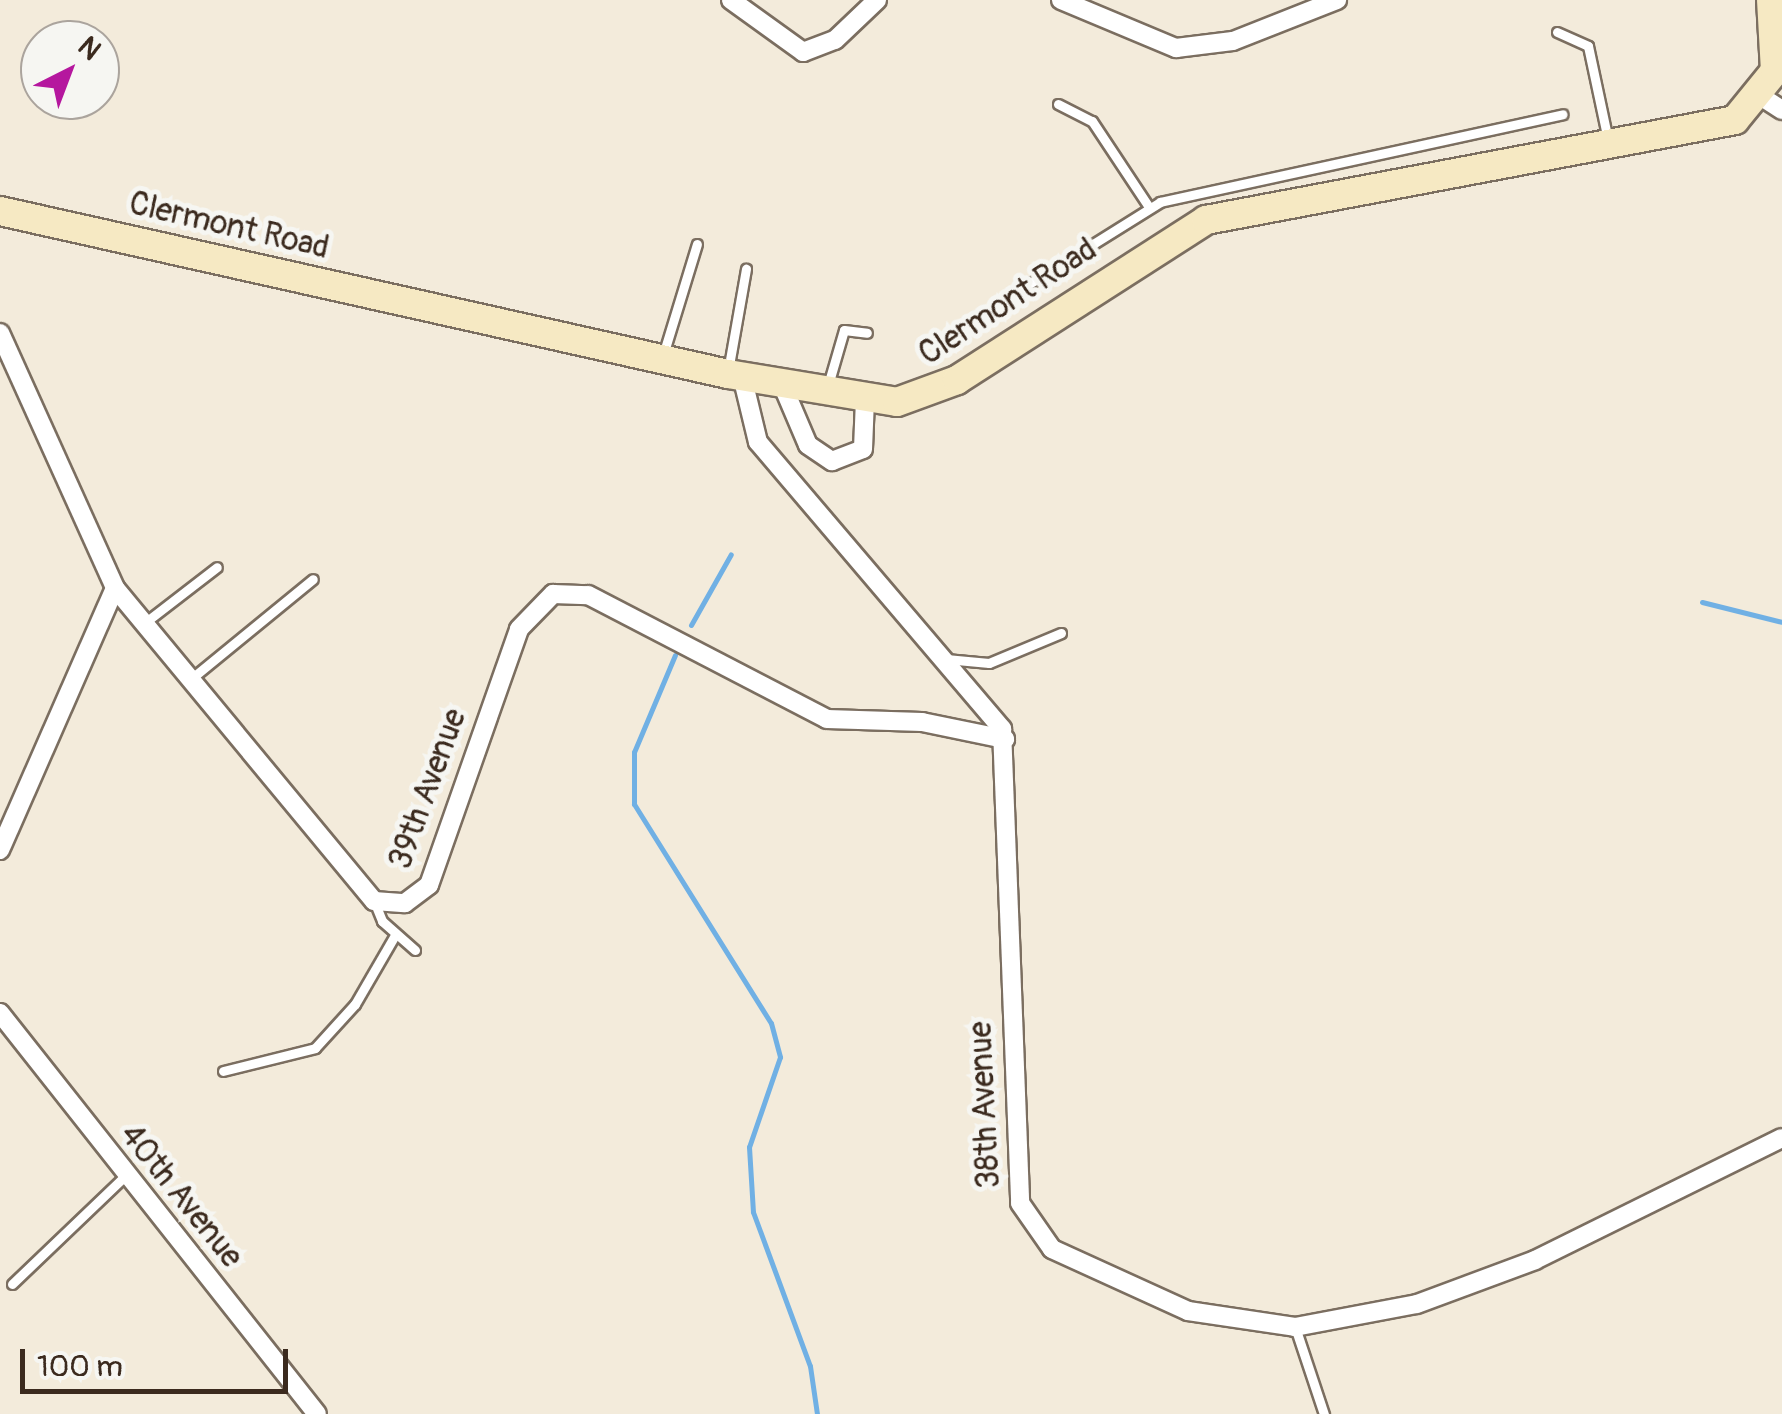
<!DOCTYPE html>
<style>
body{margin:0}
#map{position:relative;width:1782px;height:1414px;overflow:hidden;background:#f3ebdb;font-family:Pangolin,sans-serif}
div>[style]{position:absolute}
.stream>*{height:5px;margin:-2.5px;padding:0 2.5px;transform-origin:2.5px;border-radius:2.5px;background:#70b0e4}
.roads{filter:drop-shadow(2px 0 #7b6e60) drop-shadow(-2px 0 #7b6e60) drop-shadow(0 2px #7b6e60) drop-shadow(0 -2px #7b6e60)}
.lane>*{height:9px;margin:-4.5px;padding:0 4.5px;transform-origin:4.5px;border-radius:4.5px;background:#fff}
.street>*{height:18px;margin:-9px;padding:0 9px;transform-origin:9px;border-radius:9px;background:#fff}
.secondary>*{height:28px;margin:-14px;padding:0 14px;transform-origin:14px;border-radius:14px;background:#f6e9c3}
span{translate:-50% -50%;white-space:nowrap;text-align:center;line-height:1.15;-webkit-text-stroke:10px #f6f6f2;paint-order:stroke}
.street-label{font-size:32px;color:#3b2a1e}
.north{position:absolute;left:20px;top:20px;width:100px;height:100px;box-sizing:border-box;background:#f6f6f2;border:2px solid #aba49d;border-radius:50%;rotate:42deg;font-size:28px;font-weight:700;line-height:40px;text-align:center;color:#3b2a1e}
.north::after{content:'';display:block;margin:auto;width:35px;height:45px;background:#b5179e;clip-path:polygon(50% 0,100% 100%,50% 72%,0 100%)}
.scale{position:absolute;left:20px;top:1349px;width:268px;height:45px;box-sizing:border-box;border:5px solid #3b2a1e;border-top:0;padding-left:12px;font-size:30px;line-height:35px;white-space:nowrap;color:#3b2a1e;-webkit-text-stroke:8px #f6f6f2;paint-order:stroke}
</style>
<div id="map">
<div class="stream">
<i style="left:1702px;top:602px;width:82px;rotate:14deg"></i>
<i style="left:691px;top:625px;width:81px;rotate:-60.6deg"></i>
<i style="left:675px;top:655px;width:105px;rotate:112.9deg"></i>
<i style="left:634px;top:752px;width:52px;rotate:90deg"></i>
<i style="left:634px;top:804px;width:258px;rotate:58deg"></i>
<i style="left:771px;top:1023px;width:35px;rotate:75deg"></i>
<i style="left:780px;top:1057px;width:95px;rotate:109deg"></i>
<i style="left:749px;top:1147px;width:65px;rotate:86.5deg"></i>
<i style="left:753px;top:1212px;width:164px;rotate:69.7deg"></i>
<i style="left:810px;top:1366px;width:49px;rotate:81.7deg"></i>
</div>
<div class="roads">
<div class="lane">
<i style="left:1557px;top:32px;width:34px;rotate:24deg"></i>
<i style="left:1588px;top:46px;width:96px;rotate:78deg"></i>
<i style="left:1058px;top:104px;width:38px;rotate:27deg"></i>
<i style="left:1092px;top:121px;width:103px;rotate:56.5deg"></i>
<i style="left:1029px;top:284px;width:155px;rotate:-32deg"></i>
<i style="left:1160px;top:202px;width:412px;rotate:-12.3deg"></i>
<i style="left:663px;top:355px;width:116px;rotate:-73deg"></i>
<i style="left:728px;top:371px;width:104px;rotate:-80deg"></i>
<i style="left:828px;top:385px;width:57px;rotate:-73.8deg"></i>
<i style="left:844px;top:330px;width:23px;rotate:7deg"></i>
<i style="left:147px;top:621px;width:88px;rotate:-37.6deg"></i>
<i style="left:946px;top:659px;width:43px;rotate:5.3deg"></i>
<i style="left:989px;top:663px;width:78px;rotate:-22.6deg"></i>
<i style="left:192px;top:678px;width:156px;rotate:-39.3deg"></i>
<i style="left:374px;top:901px;width:22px;rotate:68deg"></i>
<i style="left:382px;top:921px;width:44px;rotate:41.3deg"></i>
<i style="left:223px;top:1071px;width:95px;rotate:-14deg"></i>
<i style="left:315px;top:1048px;width:59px;rotate:-47.7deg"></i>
<i style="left:355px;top:1004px;width:80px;rotate:-59.9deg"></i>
<i style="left:12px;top:1284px;width:158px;rotate:-43.7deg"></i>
<i style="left:1295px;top:1327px;width:92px;rotate:71.6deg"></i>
</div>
<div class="street">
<i style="left:731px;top:0;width:89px;rotate:35.8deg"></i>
<i style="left:803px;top:52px;width:34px;rotate:-21deg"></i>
<i style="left:835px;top:40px;width:58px;rotate:-43.6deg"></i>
<i style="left:1061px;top:0;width:125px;rotate:22.7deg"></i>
<i style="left:1176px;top:48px;width:57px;rotate:-7deg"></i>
<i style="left:1233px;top:41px;width:112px;rotate:-21.5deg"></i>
<i style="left:1762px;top:97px;width:24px;rotate:33deg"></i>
<i style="left:0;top:333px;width:280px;rotate:65.7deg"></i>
<i style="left:115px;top:588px;width:406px;rotate:50.4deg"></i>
<i style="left:374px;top:901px;width:31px;rotate:4deg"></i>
<i style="left:405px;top:903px;width:30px;rotate:-37deg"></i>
<i style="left:429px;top:885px;width:271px;rotate:-70.6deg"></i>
<i style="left:519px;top:629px;width:49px;rotate:-45.8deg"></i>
<i style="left:553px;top:594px;width:35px;rotate:2deg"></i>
<i style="left:588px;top:595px;width:269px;rotate:27.4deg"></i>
<i style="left:827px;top:719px;width:95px;rotate:1.8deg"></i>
<i style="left:922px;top:722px;width:85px;rotate:11.6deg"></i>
<i style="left:742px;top:376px;width:68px;rotate:76.4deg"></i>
<i style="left:758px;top:442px;width:377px;rotate:49.6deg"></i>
<i style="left:1002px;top:729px;width:474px;rotate:87.8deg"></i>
<i style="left:1020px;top:1203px;width:56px;rotate:55.2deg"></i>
<i style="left:1052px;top:1249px;width:149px;rotate:24.5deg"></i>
<i style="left:1188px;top:1311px;width:108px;rotate:8.5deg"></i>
<i style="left:1295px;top:1327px;width:124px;rotate:-10.7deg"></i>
<i style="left:1417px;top:1304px;width:126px;rotate:-20.4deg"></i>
<i style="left:1535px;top:1260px;width:275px;rotate:-26.3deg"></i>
<i style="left:782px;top:384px;width:66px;rotate:66.9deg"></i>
<i style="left:808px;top:445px;width:29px;rotate:34deg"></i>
<i style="left:832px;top:461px;width:33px;rotate:-21deg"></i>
<i style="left:863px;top:449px;width:49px;rotate:-87.7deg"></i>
<i style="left:0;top:850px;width:286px;rotate:-66.3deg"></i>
<i style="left:0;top:1013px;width:511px;rotate:51.67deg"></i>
</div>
<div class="secondary">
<i style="left:0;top:211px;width:746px;rotate:12.62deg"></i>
<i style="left:728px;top:374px;width:171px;rotate:9.4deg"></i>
<i style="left:897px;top:402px;width:64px;rotate:-20.1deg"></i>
<i style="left:957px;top:380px;width:296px;rotate:-32.7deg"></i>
<i style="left:1206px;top:220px;width:538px;rotate:-10.7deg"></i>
<i style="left:1735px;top:120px;width:63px;rotate:-50.8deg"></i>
<i style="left:1775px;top:71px;width:71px;rotate:-93.2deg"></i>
</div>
</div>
<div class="street-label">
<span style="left:229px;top:226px;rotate:13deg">Clermont Road</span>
<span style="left:1008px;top:302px;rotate:-33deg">Clermont Road</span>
<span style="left:428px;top:789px;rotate:-70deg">39th Avenue</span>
<span style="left:985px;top:1105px;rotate:-93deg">38th Avenue</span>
<span style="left:181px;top:1196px;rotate:51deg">40th Avenue</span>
</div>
<div class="north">N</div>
<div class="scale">100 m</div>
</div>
